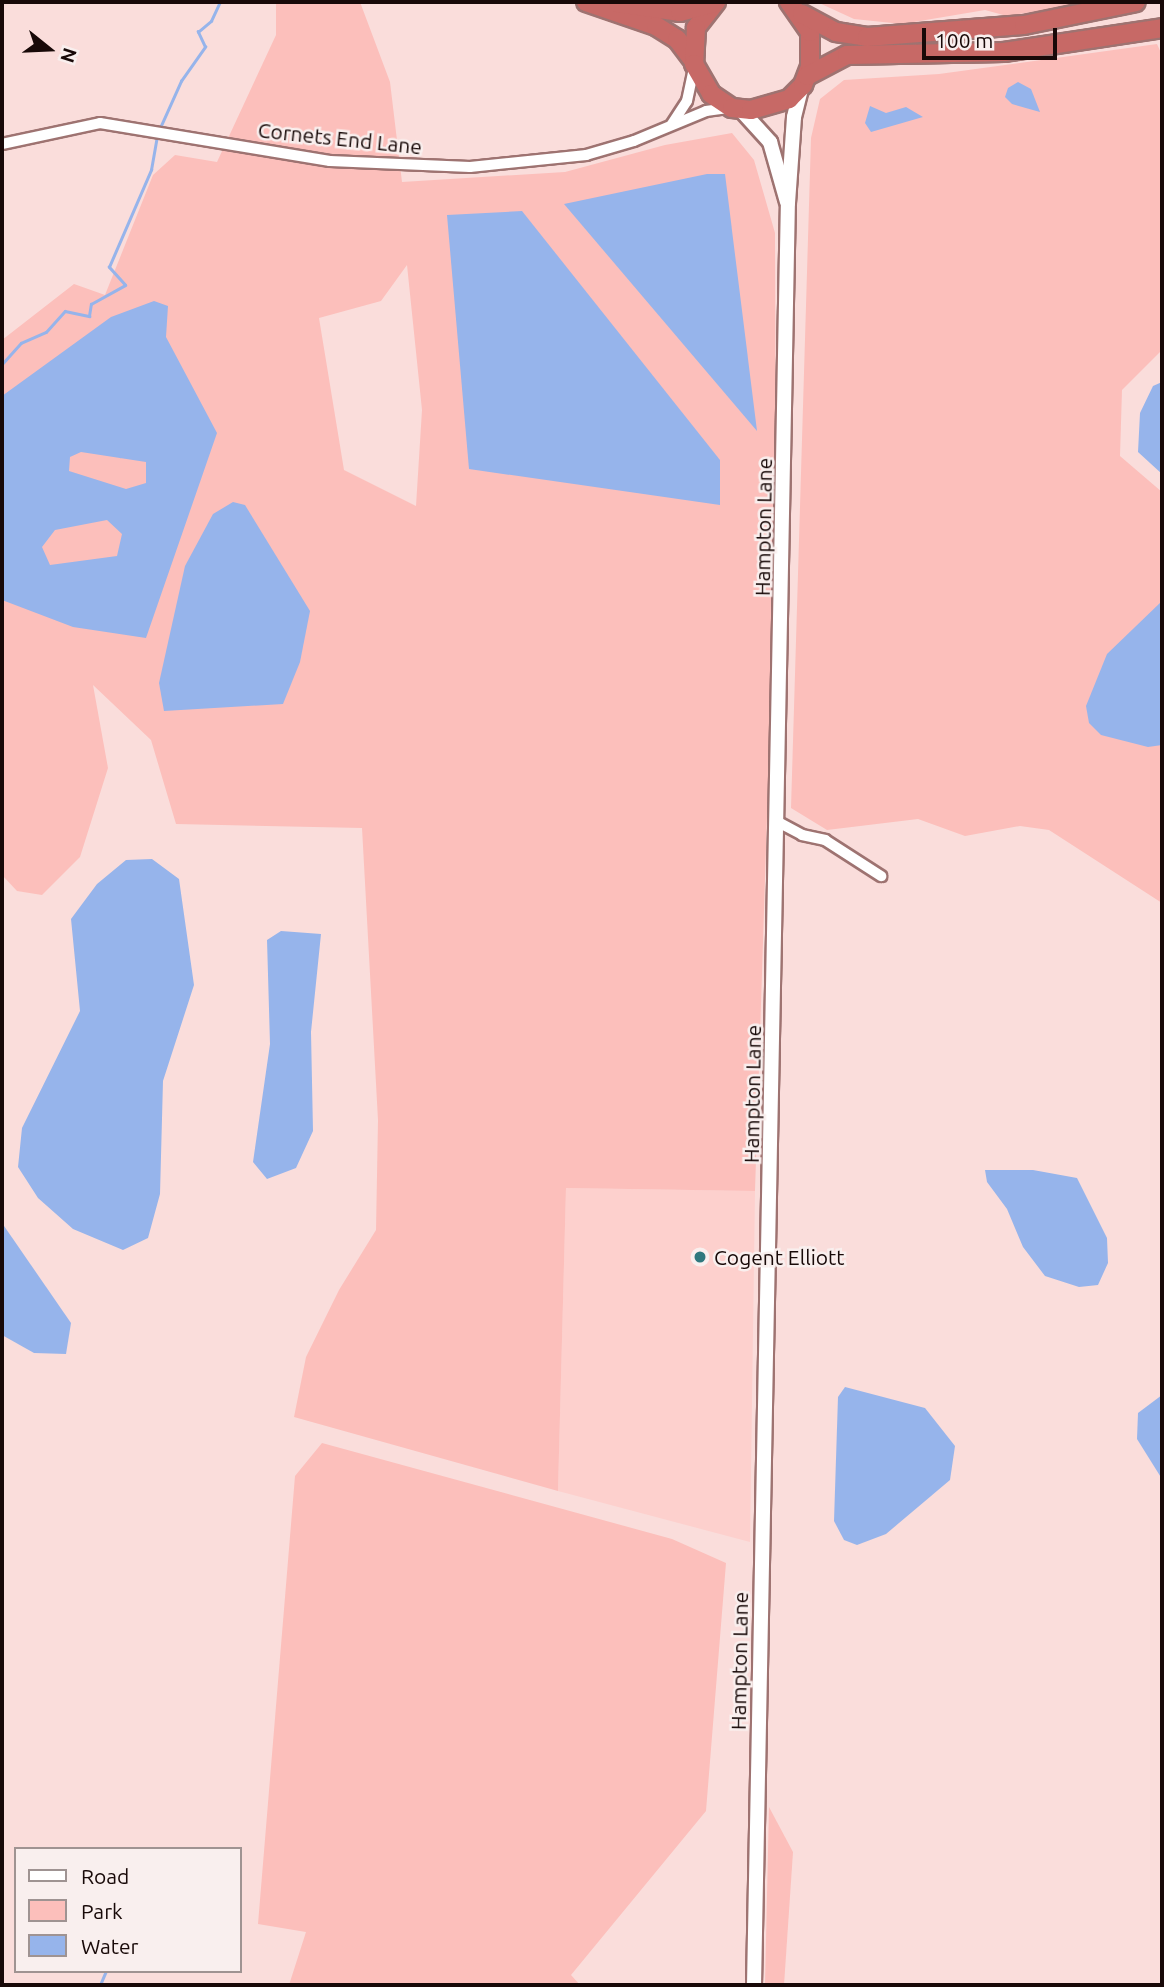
<!DOCTYPE html>
<style>
body{margin:0}
#map{position:relative;width:1164px;height:1987px;overflow:hidden;background:#fadddb;font-family:Ubuntu,sans-serif}
div>[style]{position:absolute}
.built>*{inset:0;background:#fdd0cd}
.green>*{inset:0;background:#fcbfbb}
.water>*{inset:0;background:#96b4eb}
.stream>*{height:2.5px;margin:-1.25px;padding:0 1.25px;transform-origin:1.25px;border-radius:1.25px;background:#96b4eb}
.roads{filter:drop-shadow(2px 0 #9e7371) drop-shadow(-2px 0 #9e7371) drop-shadow(0 2px #9e7371) drop-shadow(0 -2px #9e7371)}
.street>*{height:10px;margin:-5px;padding:0 5px;transform-origin:5px;border-radius:5px;background:#fff}
.secondary>*{height:14px;margin:-7px;padding:0 7px;transform-origin:7px;border-radius:7px;background:#fff}
.highway>*{height:18px;margin:-9px;padding:0 9px;transform-origin:9px;border-radius:9px;background:#c76966}
.dots>*{width:19px;height:19px;translate:-50% -50%;box-sizing:border-box;border:4px solid #f9efee;border-radius:50%}
span{translate:-50% -50%;white-space:nowrap;text-align:center;line-height:1.15;-webkit-text-stroke:5px #f9efee;paint-order:stroke}
.street-label{font-size:21px;color:#180908}
.poi-label{font-size:21px;color:#180908}
.left{translate:0 -50%;text-align:left}
.frame{position:absolute;inset:0;border:4px solid #180908;pointer-events:none}
.legend{position:absolute;left:14px;top:1847px;width:228px;height:126px;box-sizing:border-box;background:#f9efee;border:2px solid #9f9392;margin:0;padding:9px 12px;list-style:none;font-size:21px;color:#180908}
.legend li{display:flex;align-items:center;gap:14px;height:35px}
.legend b{width:35px;border:2px solid #9f9392}
.north{position:absolute;left:14px;top:14px;width:70px;height:70px;-webkit-text-stroke:5px #f9efee;paint-order:stroke;rotate:108deg;font-size:19px;font-weight:700;line-height:28px;text-align:center;color:#180908}
.north::after{content:'';display:block;margin:auto;width:24px;height:32px;background:#180908;clip-path:polygon(50% 0,100% 100%,50% 72%,0 100%)}
.scale{position:absolute;left:922px;top:28px;width:135px;height:32px;box-sizing:border-box;border:4px solid #180908;border-top:0;padding-left:9px;font-size:21px;line-height:24px;white-space:nowrap;color:#180908;-webkit-text-stroke:5px #f9efee;paint-order:stroke}
</style>
<div id="map">
<div class="built">
<i style="clip-path:polygon(566px 1188px,755px 1191px,750px 1542px,558px 1491px)"></i>
</div>
<div class="green">
<i style="clip-path:polygon(evenodd,276px 2px,360px 2px,390px 82px,402px 182px,565px 172px,665px 145px,732px 133px,754px 160px,775px 233px,776px 537px,755px 1191px,566px 1188px,558px 1491px,294px 1417px,306px 1357px,339px 1290px,376px 1230px,378px 1120px,362px 828px,176px 824px,151px 740px,93px 685px,108px 768px,80px 857px,42px 895px,17px 891px,2px 875px,2px 340px,74px 284px,105px 295px,153px 175px,175px 155px,217px 162px,276px 35px,276px 2px,407px 265px,422px 410px,416px 506px,344px 470px,319px 318px,381px 301px,407px 265px)"></i>
<i style="clip-path:polygon(817px 2px,1094px 2px,1007px 16px,985px 10px,902px 24px,854px 19px)"></i>
<i style="clip-path:polygon(1157px 44px,1162px 55px,1162px 350px,1122px 390px,1120px 456px,1162px 492px,1162px 903px,1049px 830px,1020px 826px,965px 836px,918px 819px,827px 830px,791px 808px,811px 138px,820px 99px,844px 80px,939px 74px)"></i>
<i style="clip-path:polygon(322px 1443px,672px 1539px,726px 1563px,706px 1811px,571px 1975px,580px 1985px,289px 1985px,306px 1932px,258px 1924px,295px 1476px)"></i>
<i style="clip-path:polygon(769px 1807px,793px 1852px,784px 1985px,765px 1985px)"></i>
</div>
<div class="water">
<i style="clip-path:polygon(1018px 82px,1031px 89px,1040px 112px,1012px 104px,1005px 97px,1008px 88px)"></i>
<i style="clip-path:polygon(870px 106px,886px 113px,906px 107px,923px 117px,871px 132px,865px 123px)"></i>
<i style="clip-path:polygon(707px 174px,725px 174px,757px 431px,564px 204px)"></i>
<i style="clip-path:polygon(522px 211px,720px 460px,720px 505px,469px 469px,447px 215px)"></i>
<i style="clip-path:polygon(evenodd,154px 301px,168px 306px,166px 337px,217px 433px,146px 638px,73px 627px,2px 600px,2px 396px,111px 317px,154px 301px,81px 452px,146px 462px,146px 483px,126px 489px,69px 471px,70px 457px,81px 452px,154px 301px,107px 520px,122px 534px,117px 556px,50px 565px,42px 547px,55px 530px,107px 520px)"></i>
<i style="clip-path:polygon(1162px 382px,1161px 457px,1162px 474px,1138px 452px,1140px 413px,1153px 386px)"></i>
<i style="clip-path:polygon(233px 502px,245px 505px,310px 611px,300px 662px,283px 704px,164px 711px,159px 683px,185px 566px,213px 514px)"></i>
<i style="clip-path:polygon(1162px 601px,1162px 745px,1148px 747px,1101px 735px,1089px 723px,1086px 706px,1107px 654px)"></i>
<i style="clip-path:polygon(152px 859px,179px 879px,194px 985px,163px 1081px,160px 1194px,148px 1238px,123px 1250px,73px 1229px,38px 1198px,18px 1167px,22px 1128px,80px 1011px,71px 919px,97px 884px,126px 860px)"></i>
<i style="clip-path:polygon(281px 931px,321px 934px,311px 1032px,313px 1131px,296px 1168px,267px 1179px,253px 1162px,270px 1044px,267px 940px)"></i>
<i style="clip-path:polygon(985px 1170px,1033px 1170px,1077px 1178px,1107px 1238px,1108px 1263px,1098px 1285px,1079px 1287px,1045px 1276px,1023px 1247px,1007px 1209px,987px 1182px)"></i>
<i style="clip-path:polygon(2px 1223px,71px 1323px,66px 1354px,34px 1353px,2px 1335px)"></i>
<i style="clip-path:polygon(845px 1387px,925px 1408px,955px 1446px,950px 1480px,886px 1534px,857px 1545px,844px 1540px,834px 1521px,838px 1397px)"></i>
<i style="clip-path:polygon(1162px 1395px,1162px 1479px,1137px 1439px,1138px 1413px)"></i>
</div>
<div class="stream">
<i style="left:159px;top:130px;width:54px;rotate:-65.8deg"></i>
<i style="left:181px;top:81px;width:42px;rotate:-54.8deg"></i>
<i style="left:205px;top:47px;width:17px;rotate:-115deg"></i>
<i style="left:198px;top:32px;width:17px;rotate:-40deg"></i>
<i style="left:211px;top:21px;width:21px;rotate:-65deg"></i>
<i style="left:2px;top:364px;width:28px;rotate:-48deg"></i>
<i style="left:21px;top:343px;width:27px;rotate:-24deg"></i>
<i style="left:46px;top:332px;width:28px;rotate:-48deg"></i>
<i style="left:65px;top:311px;width:25px;rotate:12deg"></i>
<i style="left:89px;top:316px;width:12px;rotate:-81deg"></i>
<i style="left:91px;top:304px;width:39px;rotate:-29deg"></i>
<i style="left:125px;top:285px;width:24px;rotate:-132deg"></i>
<i style="left:109px;top:267px;width:106px;rotate:-66.6deg"></i>
<i style="left:151px;top:170px;width:35px;rotate:-80deg"></i>
<i style="left:100px;top:1985px;width:15px;rotate:-67deg"></i>
</div>
<div class="roads">
<div class="street">
<i style="left:672px;top:124px;width:27px;rotate:-57deg"></i>
<i style="left:687px;top:101px;width:34px;rotate:-78deg"></i>
<i style="left:2px;top:144px;width:100px;rotate:-12.1deg"></i>
<i style="left:100px;top:123px;width:233px;rotate:9.4deg"></i>
<i style="left:330px;top:161px;width:140px;rotate:2.5deg"></i>
<i style="left:470px;top:167px;width:117px;rotate:-5.9deg"></i>
<i style="left:586px;top:155px;width:50px;rotate:-16.3deg"></i>
<i style="left:634px;top:141px;width:78px;rotate:-22.6deg"></i>
<i style="left:706px;top:111px;width:22px;rotate:-8deg"></i>
<i style="left:778px;top:822px;width:27px;rotate:28deg"></i>
<i style="left:802px;top:835px;width:24px;rotate:12deg"></i>
<i style="left:825px;top:840px;width:67px;rotate:32.7deg"></i>
</div>
<div class="secondary">
<i style="left:740px;top:109px;width:45px;rotate:47.7deg"></i>
<i style="left:770px;top:142px;width:62px;rotate:74.2deg"></i>
<i style="left:754px;top:1985px;width:1782px;rotate:-88.91deg"></i>
<i style="left:788px;top:203px;width:86px;rotate:-86deg"></i>
<i style="left:794px;top:117px;width:32px;rotate:-76deg"></i>
</div>
<div class="highway">
<i style="left:586px;top:2px;width:74px;rotate:18.9deg"></i>
<i style="left:656px;top:26px;width:25px;rotate:32deg"></i>
<i style="left:677px;top:39px;width:26px;rotate:53deg"></i>
<i style="left:716px;top:2px;width:33px;rotate:128deg"></i>
<i style="left:696px;top:28px;width:36px;rotate:93deg"></i>
<i style="left:694px;top:64px;width:34px;rotate:60deg"></i>
<i style="left:711px;top:94px;width:25px;rotate:34deg"></i>
<i style="left:732px;top:108px;width:19px;rotate:6deg"></i>
<i style="left:751px;top:110px;width:40px;rotate:-16deg"></i>
<i style="left:789px;top:99px;width:20px;rotate:-45deg"></i>
<i style="left:803px;top:85px;width:19px;rotate:-69deg"></i>
<i style="left:810px;top:67px;width:35px;rotate:-90deg"></i>
<i style="left:810px;top:32px;width:37px;rotate:-125deg"></i>
<i style="left:618px;top:3px;width:63px;rotate:8.3deg"></i>
<i style="left:680px;top:12px;width:35px;rotate:-15deg"></i>
<i style="left:802px;top:14px;width:38px;rotate:28deg"></i>
<i style="left:836px;top:32px;width:31px;rotate:9deg"></i>
<i style="left:867px;top:37px;width:157px;rotate:-4.4deg"></i>
<i style="left:1024px;top:25px;width:114px;rotate:-11.6deg"></i>
<i style="left:807px;top:76px;width:45px;rotate:-27.7deg"></i>
<i style="left:847px;top:55px;width:157px;rotate:-1.1deg"></i>
<i style="left:1004px;top:52px;width:160px;rotate:-8.6deg"></i>
</div>
</div>
<div class="dots">
<i style="left:700px;top:1257px;background:#2f787e"></i>
</div>
<div class="street-label">
<span style="left:340px;top:138px;rotate:6deg">Cornets End Lane</span>
<span style="left:763px;top:527px;rotate:-89deg">Hampton Lane</span>
<span style="left:752px;top:1094px;rotate:-89deg">Hampton Lane</span>
<span style="left:739px;top:1661px;rotate:-89deg">Hampton Lane</span>
</div>
<div class="poi-label">
<span class="left" style="left:714px;top:1257px">Cogent Elliott</span>
</div>
<div class="frame"></div>
<ul class="legend">
<li><b style="height:9px;background:#fff"></b>Road</li>
<li><b style="height:19px;background:#fcbfbb"></b>Park</li>
<li><b style="height:19px;background:#96b4eb"></b>Water</li>
</ul>
<div class="north">N</div>
<div class="scale">100 m</div>
</div>
